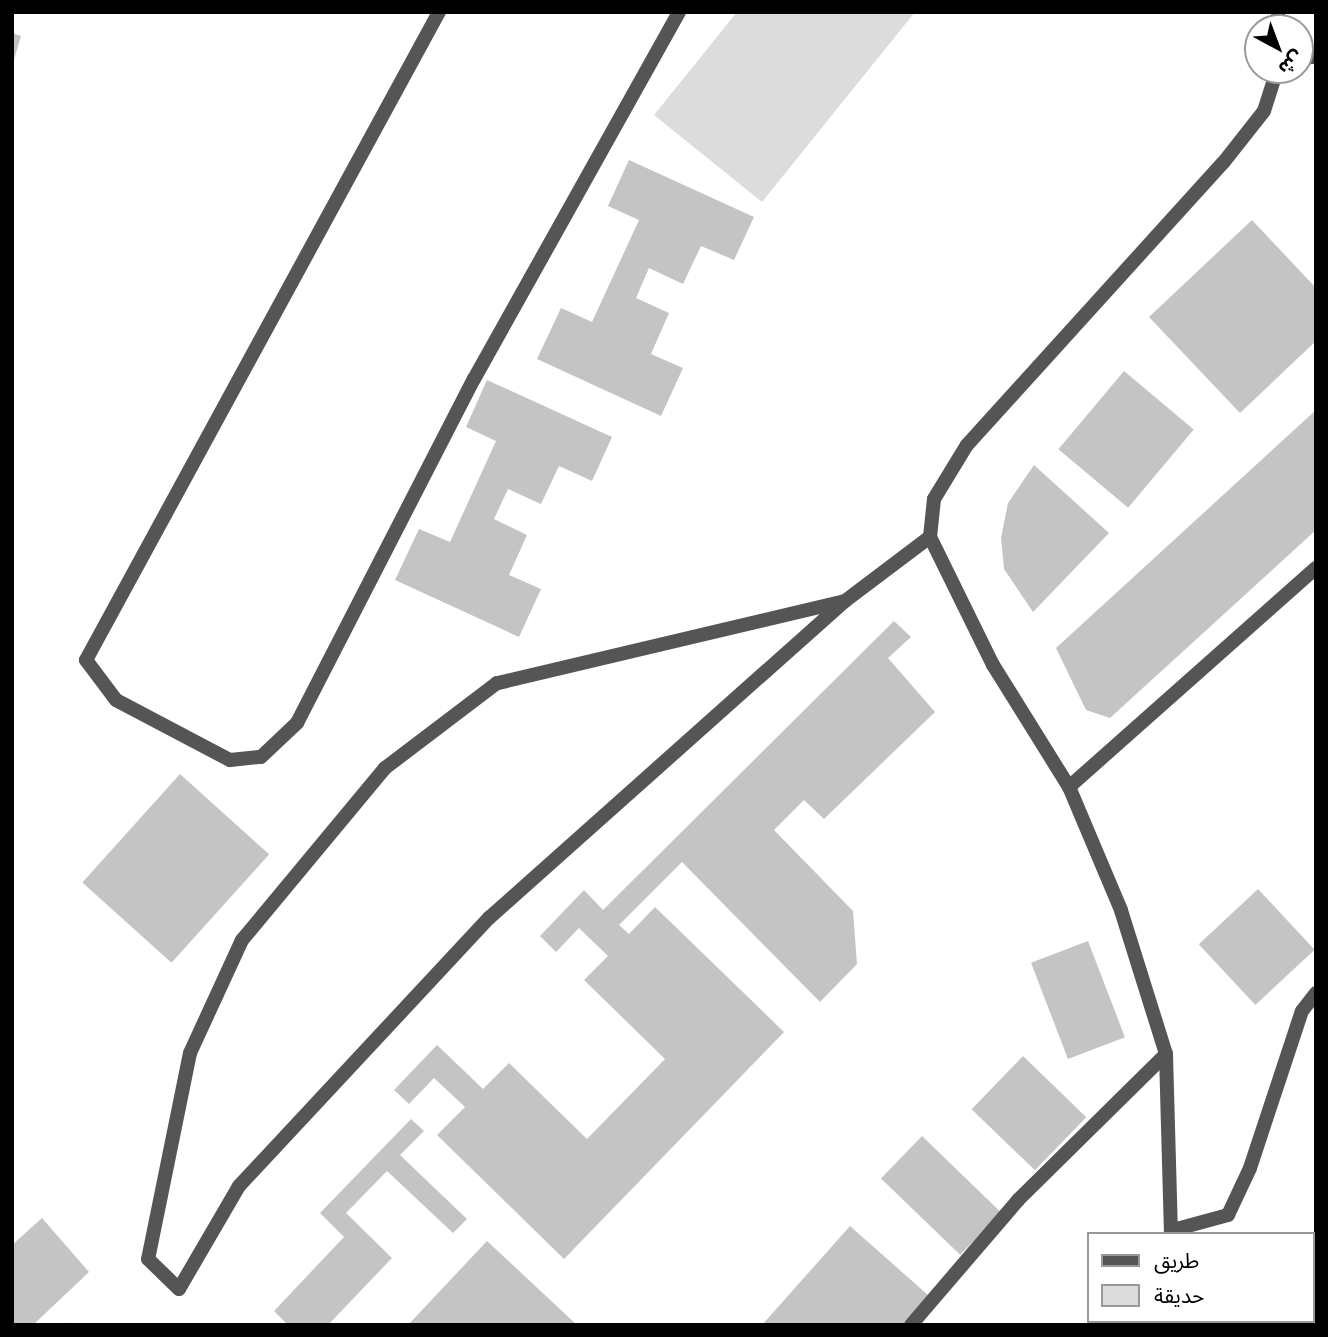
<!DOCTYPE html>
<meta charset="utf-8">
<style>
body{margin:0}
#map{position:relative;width:1328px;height:1337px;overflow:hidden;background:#fff;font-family:"Asap Condensed","Noto Sans Arabic",sans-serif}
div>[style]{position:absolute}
.green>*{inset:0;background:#dcdcdc}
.building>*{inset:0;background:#c4c4c4;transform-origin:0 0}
.path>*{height:4.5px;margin-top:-2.25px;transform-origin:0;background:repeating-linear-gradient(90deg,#777 0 2px,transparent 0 5.5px)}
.lane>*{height:14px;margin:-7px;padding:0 7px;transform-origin:7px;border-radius:7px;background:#555}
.street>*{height:14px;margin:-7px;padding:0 7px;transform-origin:7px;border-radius:7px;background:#555}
span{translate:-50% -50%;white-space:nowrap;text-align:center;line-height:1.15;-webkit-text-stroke:7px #fff;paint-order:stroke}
.frame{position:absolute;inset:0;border:14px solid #000;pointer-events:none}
.legend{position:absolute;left:1087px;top:1232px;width:228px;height:91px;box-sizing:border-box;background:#fff;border:2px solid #999;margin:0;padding:9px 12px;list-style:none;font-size:21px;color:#000}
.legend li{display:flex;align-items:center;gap:14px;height:35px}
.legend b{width:35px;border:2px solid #999}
.north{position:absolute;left:1244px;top:14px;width:70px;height:70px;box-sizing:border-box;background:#fff;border:2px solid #999;border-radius:50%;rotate:139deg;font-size:19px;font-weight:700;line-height:28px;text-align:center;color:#000}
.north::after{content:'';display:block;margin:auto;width:24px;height:32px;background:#000;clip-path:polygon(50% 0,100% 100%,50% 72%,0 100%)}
</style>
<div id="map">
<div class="green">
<i style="clip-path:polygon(737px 12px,915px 12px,762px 202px,654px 115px)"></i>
</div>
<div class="building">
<i style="clip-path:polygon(12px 33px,21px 36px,13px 63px,12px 63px)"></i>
<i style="clip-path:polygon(629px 160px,754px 217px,734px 260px,701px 246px,683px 284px,649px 268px,636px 298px,669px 313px,651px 354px,683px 368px,661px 416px,537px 359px,561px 308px,592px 322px,639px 220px,608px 206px)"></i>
<i style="clip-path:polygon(1252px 220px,1316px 288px,1316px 341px,1240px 413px,1149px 317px)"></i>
<i style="left:1124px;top:371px;width:91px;height:102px;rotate:40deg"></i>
<i style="clip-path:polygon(487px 380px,612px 437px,592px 481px,559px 466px,541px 504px,508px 489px,494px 519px,527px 535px,509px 575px,541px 589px,519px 637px,395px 580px,419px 529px,450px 542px,496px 441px,466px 427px)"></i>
<i style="clip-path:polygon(1316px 410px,1316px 530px,1110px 718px,1086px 710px,1056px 648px)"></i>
<i style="clip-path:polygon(1034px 465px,1109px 533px,1033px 612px,1004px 569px,1001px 538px,1008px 503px)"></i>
<i style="clip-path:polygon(894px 621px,911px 637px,888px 658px,935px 712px,824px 819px,804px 800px,774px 830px,853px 911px,857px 964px,820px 1002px,682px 862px,619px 925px,629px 934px,655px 907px,784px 1032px,564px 1259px,437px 1135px,465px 1107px,434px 1078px,409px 1104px,394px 1090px,437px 1045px,483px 1089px,509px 1063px,587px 1139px,665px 1059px,584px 980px,608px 956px,579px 928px,556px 952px,540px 936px,584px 890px,603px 910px)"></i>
<i style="left:180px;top:774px;width:120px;height:146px;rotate:42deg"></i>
<i style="left:1258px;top:889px;width:83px;height:81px;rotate:47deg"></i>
<i style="left:1088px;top:941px;width:103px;height:61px;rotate:69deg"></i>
<i style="left:1023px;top:1056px;width:88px;height:74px;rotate:44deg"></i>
<i style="clip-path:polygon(411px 1119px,424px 1131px,400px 1155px,467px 1219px,453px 1233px,387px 1171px,346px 1213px,392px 1258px,328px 1325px,288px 1325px,274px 1311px,344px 1237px,320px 1213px)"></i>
<i style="left:922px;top:1136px;width:110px;height:59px;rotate:44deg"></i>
<i style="clip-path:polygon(42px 1218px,89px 1272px,33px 1325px,12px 1325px,12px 1245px)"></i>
<i style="clip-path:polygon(850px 1226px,928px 1295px,902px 1325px,762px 1325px)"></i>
<i style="clip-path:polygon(487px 1241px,577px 1325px,408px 1325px)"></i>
</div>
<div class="path">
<i style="left:67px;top:1325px;width:5px;rotate:-37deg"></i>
</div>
<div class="lane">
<i style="left:439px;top:12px;width:738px;rotate:118.58deg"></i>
<i style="left:86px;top:660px;width:50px;rotate:53.1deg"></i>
<i style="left:116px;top:700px;width:129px;rotate:27.8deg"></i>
<i style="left:230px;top:760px;width:31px;rotate:-6deg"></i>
<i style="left:261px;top:757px;width:50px;rotate:-43.4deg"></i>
<i style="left:297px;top:723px;width:387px;rotate:-62.8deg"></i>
<i style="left:474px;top:379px;width:420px;rotate:-60.8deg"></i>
<i style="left:845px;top:601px;width:358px;rotate:166.7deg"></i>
<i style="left:497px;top:683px;width:141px;rotate:142.8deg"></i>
<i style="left:385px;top:768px;width:224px;rotate:129.7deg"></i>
<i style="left:242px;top:940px;width:124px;rotate:114.7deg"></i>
<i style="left:190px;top:1053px;width:210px;rotate:101.5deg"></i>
<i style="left:148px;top:1259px;width:43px;rotate:44.1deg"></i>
<i style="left:179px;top:1289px;width:119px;rotate:-59.8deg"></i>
<i style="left:239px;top:1186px;width:367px;rotate:-47deg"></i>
<i style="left:489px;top:918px;width:477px;rotate:-41.7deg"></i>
<i style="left:845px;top:601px;width:106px;rotate:-37deg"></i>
</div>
<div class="street">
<i style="left:1278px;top:12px;width:16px;rotate:86deg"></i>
<i style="left:1300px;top:58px;width:16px;rotate:-4deg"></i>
<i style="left:1069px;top:787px;width:330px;rotate:-41.6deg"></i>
<i style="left:1173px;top:1230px;width:57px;rotate:-15.3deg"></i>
<i style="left:1228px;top:1215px;width:52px;rotate:-64.9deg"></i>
<i style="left:1250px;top:1168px;width:165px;rotate:-71.7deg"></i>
<i style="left:1302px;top:1011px;width:23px;rotate:-52deg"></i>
<i style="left:1171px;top:1234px;width:180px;rotate:-91.6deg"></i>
<i style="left:1166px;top:1054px;width:151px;rotate:-107.4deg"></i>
<i style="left:1121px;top:910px;width:134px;rotate:-112.9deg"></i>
<i style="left:1069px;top:787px;width:144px;rotate:-121.9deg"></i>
<i style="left:993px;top:665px;width:143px;rotate:-116.2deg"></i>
<i style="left:930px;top:537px;width:38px;rotate:-84deg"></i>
<i style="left:934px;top:499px;width:63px;rotate:-58.6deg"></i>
<i style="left:967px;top:445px;width:381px;rotate:-47.8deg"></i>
<i style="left:1223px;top:163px;width:66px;rotate:-51.7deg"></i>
<i style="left:1264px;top:111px;width:43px;rotate:-72.4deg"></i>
<i style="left:911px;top:1325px;width:165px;rotate:-49.4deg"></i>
<i style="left:1018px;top:1200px;width:208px;rotate:-44.6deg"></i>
<i style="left:1115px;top:1325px;width:4px;rotate:-63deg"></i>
</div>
<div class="frame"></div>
<ul class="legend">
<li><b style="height:9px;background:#555"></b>طريق</li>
<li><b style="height:19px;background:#dcdcdc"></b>حديقة</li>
</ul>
<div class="north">ش</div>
</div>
